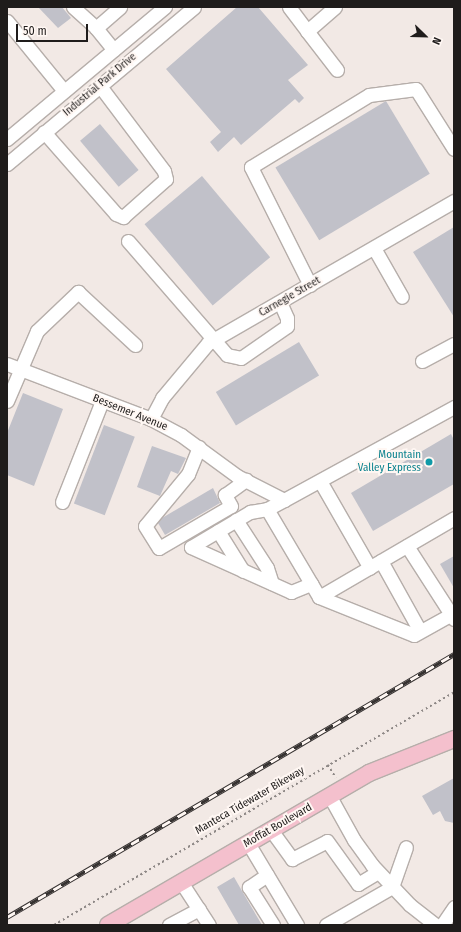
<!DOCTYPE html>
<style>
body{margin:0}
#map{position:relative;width:461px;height:932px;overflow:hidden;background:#f2e9e5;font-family:"Fira Sans Condensed",sans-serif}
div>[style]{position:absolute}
.building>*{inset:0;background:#c1c1c9;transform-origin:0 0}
.path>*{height:1.5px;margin-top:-0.75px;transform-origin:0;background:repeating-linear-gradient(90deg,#8e8886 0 2px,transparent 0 5px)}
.roads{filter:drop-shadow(1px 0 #b6aeaa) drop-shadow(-1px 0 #b6aeaa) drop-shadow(0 1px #b6aeaa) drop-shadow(0 -1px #b6aeaa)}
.minor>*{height:13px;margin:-6.5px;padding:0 6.5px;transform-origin:6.5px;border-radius:6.5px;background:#fff}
.major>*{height:16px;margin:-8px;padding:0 8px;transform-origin:8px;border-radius:8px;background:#f4c0cd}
.rail>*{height:4.5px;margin-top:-2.25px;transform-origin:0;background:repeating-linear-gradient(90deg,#fff7f3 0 9px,#363231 0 18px);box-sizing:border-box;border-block:1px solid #363231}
.dots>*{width:11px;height:11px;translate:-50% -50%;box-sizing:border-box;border:2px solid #fff7f3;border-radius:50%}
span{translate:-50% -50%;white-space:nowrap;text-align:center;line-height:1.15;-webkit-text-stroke:4px #fff7f3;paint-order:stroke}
.street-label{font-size:11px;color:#1f1c1b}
.culture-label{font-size:11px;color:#0d838f}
.right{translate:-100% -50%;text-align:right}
.frame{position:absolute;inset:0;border:8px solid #1f1c1b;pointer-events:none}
.north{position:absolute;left:405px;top:16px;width:40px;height:40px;-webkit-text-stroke:3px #fff7f3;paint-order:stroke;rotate:113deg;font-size:11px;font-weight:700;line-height:16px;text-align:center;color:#1f1c1b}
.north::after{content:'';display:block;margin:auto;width:14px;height:18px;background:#1f1c1b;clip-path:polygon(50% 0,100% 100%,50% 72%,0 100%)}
.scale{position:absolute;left:16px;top:24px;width:72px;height:18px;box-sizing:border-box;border:2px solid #1f1c1b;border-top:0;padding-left:5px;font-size:12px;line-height:14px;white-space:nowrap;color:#1f1c1b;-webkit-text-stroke:3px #fff7f3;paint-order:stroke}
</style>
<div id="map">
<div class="building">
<i style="clip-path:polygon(38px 7px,62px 7px,71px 18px,58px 28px)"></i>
<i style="clip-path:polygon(237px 7px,258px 7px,308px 65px,288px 80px,304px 98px,299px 103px,295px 99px,241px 145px,234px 137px,218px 152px,210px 142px,221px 132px,166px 69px)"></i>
<i style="left:386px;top:101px;width:85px;height:129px;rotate:59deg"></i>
<i style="left:100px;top:124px;width:60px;height:26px;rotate:50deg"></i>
<i style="left:202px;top:176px;width:106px;height:75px;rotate:50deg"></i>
<i style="clip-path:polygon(454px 227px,454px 317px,413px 252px)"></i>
<i style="left:299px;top:342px;width:39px;height:97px;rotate:59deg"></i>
<i style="clip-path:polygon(23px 393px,63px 409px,34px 486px,7px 475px,7px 433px)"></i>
<i style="left:104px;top:425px;width:33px;height:84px;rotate:21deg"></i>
<i style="clip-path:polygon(451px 434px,454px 440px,454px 484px,373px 531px,351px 493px)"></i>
<i style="clip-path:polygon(152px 446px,186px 458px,178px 474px,171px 471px,160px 496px,137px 487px)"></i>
<i style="clip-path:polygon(213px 488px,220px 503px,165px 535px,158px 523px,162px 518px)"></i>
<i style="clip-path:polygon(454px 556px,454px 588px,440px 564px)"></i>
<i style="clip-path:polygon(454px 778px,454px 823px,445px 821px,440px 811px,433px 815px,422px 796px)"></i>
<i style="clip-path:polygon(234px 877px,242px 891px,262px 925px,239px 925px,217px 887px)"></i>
</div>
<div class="path">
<i style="left:328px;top:765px;width:15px;rotate:58deg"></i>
<i style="left:54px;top:925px;width:463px;rotate:-30.2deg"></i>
</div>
<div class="roads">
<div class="minor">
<i style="left:73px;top:7px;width:31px;rotate:42deg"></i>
<i style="left:96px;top:28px;width:32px;rotate:-41deg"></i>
<i style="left:289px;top:7px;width:30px;rotate:53deg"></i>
<i style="left:335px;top:7px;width:37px;rotate:139deg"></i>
<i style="left:307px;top:31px;width:49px;rotate:52.4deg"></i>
<i style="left:7px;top:21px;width:90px;rotate:50.8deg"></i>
<i style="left:96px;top:28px;width:28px;rotate:51deg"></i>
<i style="left:44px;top:132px;width:109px;rotate:48.7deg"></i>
<i style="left:116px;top:214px;width:8px;rotate:23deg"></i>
<i style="left:123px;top:217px;width:57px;rotate:-41.5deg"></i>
<i style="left:166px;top:179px;width:8px;rotate:-104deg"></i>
<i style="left:164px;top:171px;width:106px;rotate:-127deg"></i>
<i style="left:7px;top:139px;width:206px;rotate:-39.9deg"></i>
<i style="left:7px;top:164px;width:244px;rotate:-40deg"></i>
<i style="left:128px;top:241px;width:151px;rotate:49deg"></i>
<i style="left:227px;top:355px;width:14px;rotate:12deg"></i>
<i style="left:241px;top:358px;width:56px;rotate:-34.8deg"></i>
<i style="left:287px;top:326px;width:8px;rotate:-90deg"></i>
<i style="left:287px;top:318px;width:17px;rotate:-114deg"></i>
<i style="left:374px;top:248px;width:56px;rotate:60.3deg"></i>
<i style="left:310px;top:285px;width:132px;rotate:-116.6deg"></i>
<i style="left:251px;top:167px;width:138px;rotate:-31.4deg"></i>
<i style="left:369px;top:95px;width:47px;rotate:-7.3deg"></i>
<i style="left:416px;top:89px;width:71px;rotate:57.7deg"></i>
<i style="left:422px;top:361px;width:36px;rotate:-28deg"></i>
<i style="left:7px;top:364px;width:154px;rotate:20.9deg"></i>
<i style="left:151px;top:419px;width:34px;rotate:28deg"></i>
<i style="left:181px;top:435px;width:69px;rotate:36.2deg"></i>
<i style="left:237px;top:476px;width:53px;rotate:27.1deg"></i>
<i style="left:284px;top:500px;width:194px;rotate:-28.7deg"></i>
<i style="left:7px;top:401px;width:76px;rotate:-66.8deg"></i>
<i style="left:37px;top:331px;width:57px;rotate:-43.6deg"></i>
<i style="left:78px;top:292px;width:78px;rotate:42.9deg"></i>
<i style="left:151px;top:419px;width:24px;rotate:-62deg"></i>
<i style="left:162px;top:398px;width:72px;rotate:-50.1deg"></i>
<i style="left:208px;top:343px;width:284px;rotate:-30deg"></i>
<i style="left:199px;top:447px;width:29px;rotate:112deg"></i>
<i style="left:188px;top:474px;width:67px;rotate:129.6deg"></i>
<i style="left:145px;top:526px;width:26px;rotate:58deg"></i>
<i style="left:159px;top:548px;width:83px;rotate:-30.3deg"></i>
<i style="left:231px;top:506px;width:13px;rotate:-119deg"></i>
<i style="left:225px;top:495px;width:26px;rotate:-36deg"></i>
<i style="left:320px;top:481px;width:100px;rotate:60.1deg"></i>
<i style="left:284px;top:500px;width:19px;rotate:152deg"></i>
<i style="left:267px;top:509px;width:102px;rotate:59.4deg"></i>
<i style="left:319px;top:597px;width:102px;rotate:21.8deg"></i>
<i style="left:414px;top:635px;width:41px;rotate:-29.1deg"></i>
<i style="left:62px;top:502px;width:109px;rotate:-68.4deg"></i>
<i style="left:236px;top:520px;width:57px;rotate:57.1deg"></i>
<i style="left:267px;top:568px;width:16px;rotate:72deg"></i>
<i style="left:218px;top:531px;width:47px;rotate:58deg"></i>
<i style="left:407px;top:546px;width:87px;rotate:57.2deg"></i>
<i style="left:191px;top:547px;width:110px;rotate:24.2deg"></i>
<i style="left:291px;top:592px;width:22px;rotate:-22deg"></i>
<i style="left:191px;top:547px;width:69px;rotate:-30.7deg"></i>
<i style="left:250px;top:512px;width:17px;rotate:-10deg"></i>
<i style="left:381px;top:561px;width:80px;rotate:60.9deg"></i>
<i style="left:319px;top:597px;width:156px;rotate:-30.3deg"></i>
<i style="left:329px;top:795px;width:51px;rotate:60.9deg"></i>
<i style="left:354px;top:840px;width:31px;rotate:54deg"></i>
<i style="left:372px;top:865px;width:55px;rotate:46.5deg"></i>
<i style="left:410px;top:905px;width:33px;rotate:38deg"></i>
<i style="left:271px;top:830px;width:36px;rotate:54deg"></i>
<i style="left:292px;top:859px;width:39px;rotate:-27deg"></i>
<i style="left:327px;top:841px;width:53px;rotate:54.2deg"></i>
<i style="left:358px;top:884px;width:23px;rotate:-31deg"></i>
<i style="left:248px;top:843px;width:96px;rotate:59.1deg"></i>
<i style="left:267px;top:875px;width:22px;rotate:146deg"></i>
<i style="left:249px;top:887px;width:45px;rotate:57.7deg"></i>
<i style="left:181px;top:882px;width:51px;rotate:56.9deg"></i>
<i style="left:169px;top:925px;width:34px;rotate:-28deg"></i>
<i style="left:326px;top:925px;width:76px;rotate:-29.9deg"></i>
<i style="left:392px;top:887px;width:42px;rotate:-70.7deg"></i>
<i style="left:442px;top:925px;width:22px;rotate:-56deg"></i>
</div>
<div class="major">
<i style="left:108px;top:925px;width:302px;rotate:-30.2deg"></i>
<i style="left:369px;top:773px;width:92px;rotate:-21.8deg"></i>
</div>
</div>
<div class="rail">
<i style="left:7px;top:917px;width:519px;rotate:-30.47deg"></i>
</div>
<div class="dots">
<i style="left:429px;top:462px;background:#0f9aa8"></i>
</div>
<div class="street-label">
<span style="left:100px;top:85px;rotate:-40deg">Industrial Park Drive</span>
<span style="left:290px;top:297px;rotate:-30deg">Carnegie Street</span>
<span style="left:130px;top:413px;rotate:22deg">Bessemer Avenue</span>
<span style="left:250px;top:801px;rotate:-30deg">Manteca Tidewater Bikeway</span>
<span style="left:278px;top:826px;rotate:-30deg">Moffat Boulevard</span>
</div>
<div class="culture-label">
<span class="right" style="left:421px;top:462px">Mountain<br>Valley Express</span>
</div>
<div class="frame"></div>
<div class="north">N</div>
<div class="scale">50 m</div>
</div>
